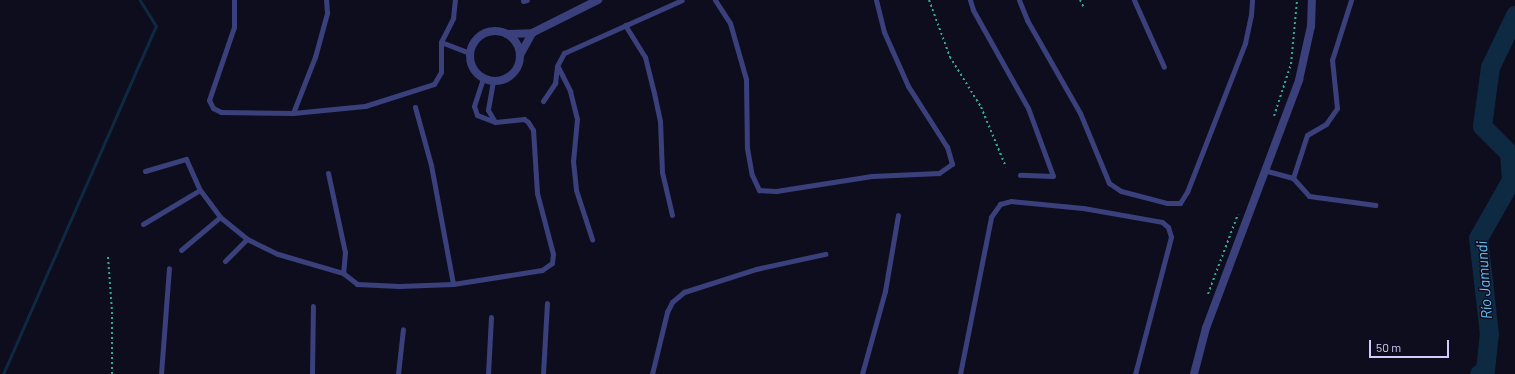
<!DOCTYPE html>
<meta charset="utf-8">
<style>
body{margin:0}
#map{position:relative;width:1515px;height:374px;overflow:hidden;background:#0e0d1e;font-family:Barlow,sans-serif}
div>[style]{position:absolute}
.stream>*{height:3px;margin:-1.5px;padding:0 1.5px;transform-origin:1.5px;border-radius:1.5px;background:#0e2942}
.river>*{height:19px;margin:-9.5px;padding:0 9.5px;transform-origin:9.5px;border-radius:9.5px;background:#0e2942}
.path>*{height:2px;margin-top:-1px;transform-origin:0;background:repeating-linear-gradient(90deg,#33ab94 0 2px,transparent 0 5px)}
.service>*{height:5px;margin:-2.5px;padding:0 2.5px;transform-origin:2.5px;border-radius:2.5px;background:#3a407b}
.minor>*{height:8px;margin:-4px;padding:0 4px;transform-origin:4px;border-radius:4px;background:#3a407b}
.minor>.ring{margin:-4px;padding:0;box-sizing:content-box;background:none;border:8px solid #3a407b;border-radius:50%}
span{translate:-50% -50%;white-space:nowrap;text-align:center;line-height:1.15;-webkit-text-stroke:3px #0e0d1e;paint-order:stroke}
.water-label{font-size:15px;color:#60c5f8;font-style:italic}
.scale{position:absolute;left:1369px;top:340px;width:80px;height:18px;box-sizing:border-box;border:2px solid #cdcefd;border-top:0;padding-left:5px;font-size:12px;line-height:14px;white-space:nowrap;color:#cdcefd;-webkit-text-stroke:3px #0e0d1e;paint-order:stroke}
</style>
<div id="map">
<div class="stream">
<i style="left:3px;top:374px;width:380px;rotate:-66.3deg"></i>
<i style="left:156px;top:26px;width:31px;rotate:-122deg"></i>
</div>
<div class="river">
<i style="left:1479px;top:374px;width:7px;rotate:-34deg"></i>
<i style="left:1485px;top:370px;width:36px;rotate:-84deg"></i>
<i style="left:1489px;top:334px;width:97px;rotate:-96.5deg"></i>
<i style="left:1478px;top:238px;width:67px;rotate:-60.4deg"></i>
<i style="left:1511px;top:180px;width:27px;rotate:-94deg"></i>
<i style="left:1509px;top:153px;width:38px;rotate:-135deg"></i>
<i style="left:1482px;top:126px;width:60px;rotate:-82.3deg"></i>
<i style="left:1490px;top:67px;width:58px;rotate:-64.3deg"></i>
</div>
<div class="path">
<i style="left:929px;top:0;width:61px;rotate:69.8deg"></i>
<i style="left:950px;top:57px;width:59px;rotate:58.2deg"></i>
<i style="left:981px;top:107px;width:65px;rotate:67.4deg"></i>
<i style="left:1080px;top:0;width:7px;rotate:63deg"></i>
<i style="left:1274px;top:116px;width:55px;rotate:-71.9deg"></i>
<i style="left:1291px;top:64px;width:64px;rotate:-84.6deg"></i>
<i style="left:108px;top:257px;width:55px;rotate:85.8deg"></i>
<i style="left:112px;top:312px;width:62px;rotate:90deg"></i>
<i style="left:1208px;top:294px;width:85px;rotate:-69.4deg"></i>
</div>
<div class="service">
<i style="left:234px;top:0;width:27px;rotate:90deg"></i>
<i style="left:234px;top:27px;width:77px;rotate:108.9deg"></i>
<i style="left:209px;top:100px;width:9px;rotate:63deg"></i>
<i style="left:213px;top:108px;width:9px;rotate:27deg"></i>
<i style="left:221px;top:112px;width:72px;rotate:0.8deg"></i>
<i style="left:293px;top:113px;width:72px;rotate:-5.6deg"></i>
<i style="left:365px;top:106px;width:72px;rotate:-17.7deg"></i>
<i style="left:434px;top:84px;width:14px;rotate:-60deg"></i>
<i style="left:441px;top:72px;width:30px;rotate:-90deg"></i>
<i style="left:441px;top:42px;width:27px;rotate:-63deg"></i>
<i style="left:453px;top:18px;width:18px;rotate:-84deg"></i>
<i style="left:715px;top:0;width:27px;rotate:57deg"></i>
<i style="left:730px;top:23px;width:58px;rotate:74.1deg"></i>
<i style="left:746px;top:79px;width:69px;rotate:89.2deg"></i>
<i style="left:747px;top:148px;width:27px;rotate:80deg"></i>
<i style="left:752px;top:175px;width:17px;rotate:65deg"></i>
<i style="left:759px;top:190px;width:17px;rotate:3deg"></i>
<i style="left:776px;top:191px;width:97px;rotate:-8.9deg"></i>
<i style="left:872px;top:176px;width:67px;rotate:-2.6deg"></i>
<i style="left:939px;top:173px;width:16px;rotate:-35deg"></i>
<i style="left:952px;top:164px;width:18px;rotate:-106deg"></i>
<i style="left:947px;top:147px;width:72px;rotate:-122.6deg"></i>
<i style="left:908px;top:86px;width:59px;rotate:-114deg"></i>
<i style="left:884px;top:32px;width:33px;rotate:-104deg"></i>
<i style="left:970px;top:0;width:10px;rotate:73deg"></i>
<i style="left:973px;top:10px;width:112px;rotate:60.7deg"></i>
<i style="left:1028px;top:108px;width:72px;rotate:69.8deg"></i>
<i style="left:1053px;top:176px;width:33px;rotate:-178deg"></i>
<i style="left:1019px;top:0;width:22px;rotate:68deg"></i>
<i style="left:1027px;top:20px;width:107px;rotate:60.3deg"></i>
<i style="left:1080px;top:113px;width:76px;rotate:67.5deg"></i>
<i style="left:1109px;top:183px;width:14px;rotate:34deg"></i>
<i style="left:1121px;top:191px;width:48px;rotate:14.6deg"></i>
<i style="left:1167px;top:203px;width:13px"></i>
<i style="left:1180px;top:203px;width:13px;rotate:-58deg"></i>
<i style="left:1187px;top:192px;width:160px;rotate:-68.7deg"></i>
<i style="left:1245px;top:43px;width:29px;rotate:-78deg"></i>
<i style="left:1251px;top:15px;width:15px;rotate:-86deg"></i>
<i style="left:1134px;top:0;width:73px;rotate:65.9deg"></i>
<i style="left:523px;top:1px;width:4px;rotate:-14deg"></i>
<i style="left:625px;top:25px;width:38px;rotate:58deg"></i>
<i style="left:645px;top:57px;width:37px;rotate:76deg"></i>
<i style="left:654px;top:93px;width:29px;rotate:78deg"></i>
<i style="left:660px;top:121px;width:51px;rotate:87.8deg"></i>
<i style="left:662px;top:172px;width:44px;rotate:76.9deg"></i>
<i style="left:441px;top:42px;width:31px;rotate:21deg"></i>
<i style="left:558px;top:67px;width:27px;rotate:63deg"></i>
<i style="left:570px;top:91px;width:29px;rotate:76deg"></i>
<i style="left:577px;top:119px;width:42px;rotate:95.4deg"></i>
<i style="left:573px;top:161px;width:29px;rotate:84deg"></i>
<i style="left:576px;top:190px;width:52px;rotate:71.9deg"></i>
<i style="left:493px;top:81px;width:29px;rotate:100deg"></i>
<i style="left:488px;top:110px;width:14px;rotate:60deg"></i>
<i style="left:543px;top:101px;width:22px;rotate:-56deg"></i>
<i style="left:555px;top:83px;width:17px;rotate:-83deg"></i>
<i style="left:557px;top:66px;width:15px;rotate:-62deg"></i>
<i style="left:564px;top:53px;width:129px;rotate:-24.2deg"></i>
<i style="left:415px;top:107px;width:60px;rotate:74.6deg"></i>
<i style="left:431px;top:165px;width:121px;rotate:79.5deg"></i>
<i style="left:293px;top:113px;width:60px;rotate:-68.6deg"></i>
<i style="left:315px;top:57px;width:46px;rotate:-74.7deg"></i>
<i style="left:327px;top:13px;width:13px;rotate:-94deg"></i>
<i style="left:145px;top:171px;width:43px;rotate:-16.3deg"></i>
<i style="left:186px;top:159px;width:34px;rotate:66deg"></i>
<i style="left:200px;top:190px;width:34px;rotate:53deg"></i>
<i style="left:220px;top:217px;width:35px;rotate:39deg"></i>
<i style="left:247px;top:239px;width:34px;rotate:26deg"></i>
<i style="left:278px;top:254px;width:68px;rotate:16.3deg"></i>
<i style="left:343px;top:273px;width:18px;rotate:38deg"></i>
<i style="left:357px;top:284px;width:42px;rotate:2.7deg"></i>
<i style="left:399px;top:286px;width:54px;rotate:-2.1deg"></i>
<i style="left:453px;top:284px;width:90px;rotate:-8.9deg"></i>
<i style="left:542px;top:270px;width:12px;rotate:-35deg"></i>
<i style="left:552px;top:263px;width:9px;rotate:-84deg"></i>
<i style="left:553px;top:254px;width:63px;rotate:-104.7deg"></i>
<i style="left:537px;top:193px;width:63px;rotate:-93.6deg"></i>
<i style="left:533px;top:130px;width:9px;rotate:-122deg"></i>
<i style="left:528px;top:122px;width:5px;rotate:-143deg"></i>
<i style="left:524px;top:119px;width:29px;rotate:174deg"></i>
<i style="left:495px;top:122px;width:19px;rotate:-159deg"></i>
<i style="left:477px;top:115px;width:9px;rotate:-108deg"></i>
<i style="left:474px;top:106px;width:29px;rotate:-72deg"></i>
<i style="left:1267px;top:171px;width:27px;rotate:15deg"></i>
<i style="left:1293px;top:178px;width:45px;rotate:-72deg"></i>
<i style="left:1307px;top:135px;width:22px;rotate:-30deg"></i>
<i style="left:1326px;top:124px;width:19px;rotate:-55deg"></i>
<i style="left:1337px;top:108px;width:48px;rotate:-95.9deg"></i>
<i style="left:1332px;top:60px;width:63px;rotate:-72.4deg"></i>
<i style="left:328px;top:173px;width:81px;rotate:77.9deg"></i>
<i style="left:345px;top:252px;width:21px;rotate:95deg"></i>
<i style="left:1293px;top:178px;width:24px;rotate:48deg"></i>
<i style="left:1309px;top:196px;width:67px;rotate:7.8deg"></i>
<i style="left:143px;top:224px;width:66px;rotate:-30.8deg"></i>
<i style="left:181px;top:250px;width:51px;rotate:-40.2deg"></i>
<i style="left:225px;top:261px;width:31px;rotate:-45deg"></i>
<i style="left:161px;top:374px;width:106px;rotate:-85.7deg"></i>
<i style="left:312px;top:374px;width:68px;rotate:-89.2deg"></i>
<i style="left:398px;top:374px;width:45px;rotate:-83.7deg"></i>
<i style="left:488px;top:374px;width:57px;rotate:-87deg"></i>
<i style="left:543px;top:374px;width:71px;rotate:-86.8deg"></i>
<i style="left:652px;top:374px;width:64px;rotate:-76.4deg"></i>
<i style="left:667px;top:312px;width:11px;rotate:-63deg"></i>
<i style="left:672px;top:302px;width:16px;rotate:-40deg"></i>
<i style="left:684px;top:292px;width:76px;rotate:-17.7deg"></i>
<i style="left:756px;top:269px;width:71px;rotate:-12.3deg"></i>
<i style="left:862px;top:374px;width:86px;rotate:-74.5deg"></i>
<i style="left:885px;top:291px;width:77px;rotate:-80.3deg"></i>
<i style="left:960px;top:374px;width:160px;rotate:-78.8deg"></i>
<i style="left:991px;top:217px;width:16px;rotate:-55deg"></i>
<i style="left:1000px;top:204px;width:11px;rotate:-15deg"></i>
<i style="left:1011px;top:201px;width:72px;rotate:5.6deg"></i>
<i style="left:1083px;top:208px;width:80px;rotate:10deg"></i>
<i style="left:1162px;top:222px;width:8px;rotate:40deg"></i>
<i style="left:1168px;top:227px;width:10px;rotate:73deg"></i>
<i style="left:1171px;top:237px;width:142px;rotate:104.7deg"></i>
</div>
<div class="minor">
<i class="ring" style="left:470px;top:31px;width:42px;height:42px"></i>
<i style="left:507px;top:34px;width:25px;rotate:-2deg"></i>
<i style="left:532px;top:33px;width:74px;rotate:-26.6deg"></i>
<i style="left:520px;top:55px;width:25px;rotate:-61deg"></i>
<i style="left:1194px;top:374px;width:48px;rotate:-75.4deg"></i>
<i style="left:1206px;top:328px;width:265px;rotate:-69.4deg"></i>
<i style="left:1299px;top:80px;width:55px;rotate:-77.5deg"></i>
<i style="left:1311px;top:26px;width:26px;rotate:-88deg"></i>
</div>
<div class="water-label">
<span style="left:1484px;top:280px;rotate:-94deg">Río Jamundi</span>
</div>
<div class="scale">50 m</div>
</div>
